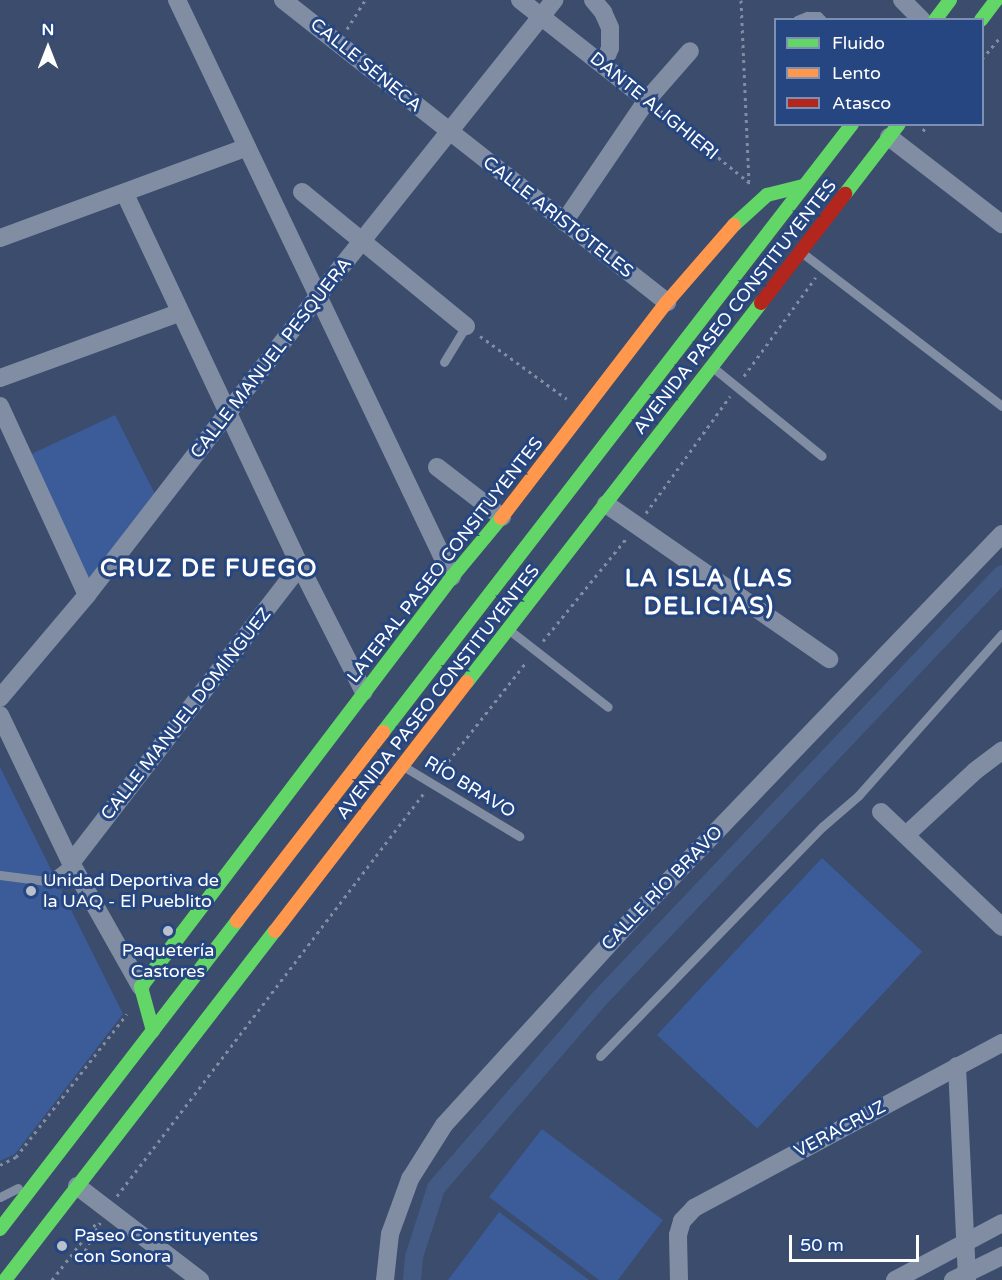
<!DOCTYPE html>
<meta charset="utf-8">
<style>
body{margin:0}
#map{position:relative;width:1002px;height:1280px;overflow:hidden;background:#3b4c6c;font-family:"Varela Round",sans-serif}
div>[style]{position:absolute}
.green>*{inset:0;background:#3b5c98;transform-origin:0 0}
.canal>*{height:18px;margin:-9px;padding:0 9px;transform-origin:9px;border-radius:9px;background:#435a84}
.path>*{height:3px;margin-top:-1.5px;transform-origin:0;background:repeating-linear-gradient(90deg,#818da2 0 3px,transparent 0 7.5px)}
.lane>*{height:9px;margin:-4.5px;padding:0 4.5px;transform-origin:4.5px;border-radius:4.5px;background:#818da2}
.street>*{height:18px;margin:-9px;padding:0 9px;transform-origin:9px;border-radius:9px;background:#818da2}
.fast>*{height:14px;margin:-7px;padding:0 7px;transform-origin:7px;border-radius:7px;background:#63d668}
.slow>*{height:14px;margin:-7px;padding:0 7px;transform-origin:7px;border-radius:7px;background:#ff974d}
.jam>*{height:14px;margin:-7px;padding:0 7px;transform-origin:7px;border-radius:7px;background:#b3261e}
.dots>*{width:16px;height:16px;translate:-50% -50%;box-sizing:border-box;border:3px solid #264681;border-radius:50%}
span{translate:-50% -50%;white-space:nowrap;text-align:center;line-height:1.15;-webkit-text-stroke:6px #264681;paint-order:stroke}
.street-label{font-size:18px;color:#fff}
.poi-label{font-size:18px;color:#fff}
.left{translate:0 -50%;text-align:left}
.district-label{font-size:24px;color:#fff;font-weight:700;letter-spacing:1.5px}
.legend{position:absolute;left:774px;top:18px;width:210px;height:108px;box-sizing:border-box;background:#264681;border:2px solid #7d90b3;margin:0;padding:8px 10px;list-style:none;font-size:18px;color:#fff}
.legend li{display:flex;align-items:center;gap:12px;height:30px}
.legend b{width:30px;border:2px solid #7d90b3}
.north{position:absolute;left:18px;top:18px;width:60px;height:60px;-webkit-text-stroke:4px #264681;paint-order:stroke;rotate:0deg;font-size:16px;font-weight:700;line-height:24px;text-align:center;color:#fff}
.north::after{content:'';display:block;margin:auto;width:21px;height:27px;background:#fff;clip-path:polygon(50% 0,100% 100%,50% 72%,0 100%)}
.scale{position:absolute;left:789px;top:1235px;width:130px;height:27px;box-sizing:border-box;border:3px solid #fff;border-top:0;padding-left:8px;font-size:18px;line-height:21px;white-space:nowrap;color:#fff;-webkit-text-stroke:4px #264681;paint-order:stroke}
</style>
<div id="map">
<div class="green">
<i style="clip-path:polygon(115px 415px,157px 498px,88px 585px,27px 456px)"></i>
<i style="clip-path:polygon(0 767px,123px 1014px,15px 1154px,0 1161px)"></i>
<i style="left:822px;top:858px;width:137px;height:242px;rotate:43deg"></i>
<i style="clip-path:polygon(542px 1129px,663px 1220px,618px 1280px,599px 1280px,489px 1197px)"></i>
<i style="clip-path:polygon(499px 1212px,589px 1280px,448px 1280px)"></i>
</div>
<div class="canal">
<i style="left:412px;top:1280px;width:23px;rotate:-85deg"></i>
<i style="left:414px;top:1257px;width:72px;rotate:-72.3deg"></i>
<i style="left:436px;top:1188px;width:251px;rotate:-49.2deg"></i>
<i style="left:600px;top:998px;width:584px;rotate:-46.53deg"></i>
</div>
<div class="path">
<i style="left:741px;top:0;width:181px;rotate:87.5deg"></i>
<i style="left:347px;top:29px;width:34px;rotate:-58deg"></i>
<i style="left:982px;top:59px;width:26px;rotate:-50deg"></i>
<i style="left:660px;top:110px;width:117px;rotate:39.1deg"></i>
<i style="left:923px;top:131px;width:9px;rotate:-54deg"></i>
<i style="left:480px;top:336px;width:107px;rotate:35.9deg"></i>
<i style="left:744px;top:376px;width:122px;rotate:-54deg"></i>
<i style="left:646px;top:513px;width:144px;rotate:-54.3deg"></i>
<i style="left:543px;top:641px;width:132px;rotate:-50.9deg"></i>
<i style="left:439px;top:773px;width:142px;rotate:-51.8deg"></i>
<i style="left:0;top:1165px;width:18px;rotate:-27deg"></i>
<i style="left:16px;top:1157px;width:181px;rotate:-52.2deg"></i>
<i style="left:117px;top:1196px;width:507px;rotate:-52.7deg"></i>
<i style="left:78px;top:1264px;width:47px;rotate:-61.8deg"></i>
<i style="left:52px;top:1280px;width:73px;rotate:-52.2deg"></i>
</div>
<div class="lane">
<i style="left:797px;top:20px;width:11px;rotate:-22deg"></i>
<i style="left:807px;top:16px;width:11px"></i>
<i style="left:818px;top:16px;width:6px;rotate:45deg"></i>
<i style="left:805px;top:255px;width:248px;rotate:37.5deg"></i>
<i style="left:444px;top:362px;width:42px;rotate:-58.6deg"></i>
<i style="left:716px;top:370px;width:136px;rotate:39.1deg"></i>
<i style="left:513px;top:633px;width:120px;rotate:37.9deg"></i>
<i style="left:408px;top:769px;width:130px;rotate:31.1deg"></i>
<i style="left:0;top:875px;width:47px;rotate:7.3deg"></i>
<i style="left:47px;top:881px;width:30px;rotate:-37deg"></i>
<i style="left:600px;top:1056px;width:319px;rotate:-45.9deg"></i>
<i style="left:822px;top:827px;width:48px;rotate:-40.7deg"></i>
<i style="left:858px;top:796px;width:217px;rotate:-48.4deg"></i>
<i style="left:0;top:1197px;width:20px;rotate:-27deg"></i>
</div>
<div class="street">
<i style="left:177px;top:0;width:639px;rotate:64.52deg"></i>
<i style="left:283px;top:0;width:489px;rotate:38.2deg"></i>
<i style="left:520px;top:0;width:162px;rotate:38.2deg"></i>
<i style="left:593px;top:0;width:16px;rotate:50deg"></i>
<i style="left:603px;top:12px;width:17px;rotate:66deg"></i>
<i style="left:610px;top:28px;width:20px;rotate:90deg"></i>
<i style="left:610px;top:48px;width:18px;rotate:112deg"></i>
<i style="left:902px;top:0;width:28px;rotate:45deg"></i>
<i style="left:889px;top:137px;width:143px;rotate:37.6deg"></i>
<i style="left:302px;top:192px;width:212px;rotate:39.3deg"></i>
<i style="left:125px;top:194px;width:411px;rotate:64.8deg"></i>
<i style="left:300px;top:566px;width:141px;rotate:63.1deg"></i>
<i style="left:564px;top:222px;width:148px;rotate:-55.8deg"></i>
<i style="left:647px;top:100px;width:65px;rotate:-48.7deg"></i>
<i style="left:0;top:238px;width:263px;rotate:-20.2deg"></i>
<i style="left:0;top:378px;width:190px;rotate:-20deg"></i>
<i style="left:0;top:406px;width:208px;rotate:65.3deg"></i>
<i style="left:437px;top:467px;width:82px;rotate:37.6deg"></i>
<i style="left:606px;top:504px;width:272px;rotate:34.8deg"></i>
<i style="left:0;top:698px;width:135px;rotate:-49.8deg"></i>
<i style="left:87px;top:595px;width:378px;rotate:-52.3deg"></i>
<i style="left:318px;top:296px;width:379px;rotate:-51.4deg"></i>
<i style="left:0;top:715px;width:164px;rotate:64.4deg"></i>
<i style="left:71px;top:863px;width:142px;rotate:60.6deg"></i>
<i style="left:881px;top:812px;width:167px;rotate:43.5deg"></i>
<i style="left:906px;top:835px;width:94px;rotate:-42.8deg"></i>
<i style="left:975px;top:771px;width:34px;rotate:-37deg"></i>
<i style="left:71px;top:863px;width:375px;rotate:-52.4deg"></i>
<i style="left:957px;top:1066px;width:214px;rotate:87.3deg"></i>
<i style="left:77px;top:1186px;width:155px;rotate:37.4deg"></i>
<i style="left:385px;top:1280px;width:46px;rotate:-83.8deg"></i>
<i style="left:390px;top:1234px;width:59px;rotate:-70deg"></i>
<i style="left:410px;top:1179px;width:64px;rotate:-57.8deg"></i>
<i style="left:444px;top:1125px;width:279px;rotate:-47.6deg"></i>
<i style="left:632px;top:919px;width:534px;rotate:-46.14deg"></i>
<i style="left:679px;top:1280px;width:45px;rotate:-91.3deg"></i>
<i style="left:678px;top:1235px;width:15px;rotate:-74deg"></i>
<i style="left:682px;top:1221px;width:18px;rotate:-47deg"></i>
<i style="left:694px;top:1208px;width:349px;rotate:-28.2deg"></i>
<i style="left:895px;top:1280px;width:121px;rotate:-28deg"></i>
<i style="left:953px;top:1280px;width:55px;rotate:-26.1deg"></i>
</div>
<div class="fast">
<i style="left:935px;top:20px;width:25px;rotate:-53deg"></i>
<i style="left:981px;top:20px;width:25px;rotate:-53deg"></i>
<i style="left:845px;top:194px;width:88px;rotate:-52.4deg"></i>
<i style="left:734px;top:225px;width:45px;rotate:-42.3deg"></i>
<i style="left:767px;top:195px;width:36px;rotate:-14deg"></i>
<i style="left:467px;top:682px;width:480px;rotate:-52.2deg"></i>
<i style="left:383px;top:732px;width:768px;rotate:-52.35deg"></i>
<i style="left:153px;top:1031px;width:46px;rotate:-105.3deg"></i>
<i style="left:141px;top:987px;width:515px;rotate:-52.82deg"></i>
<i style="left:452px;top:577px;width:77px;rotate:-50.3deg"></i>
<i style="left:0;top:1229px;width:389px;rotate:-52.4deg"></i>
<i style="left:5px;top:1280px;width:441px;rotate:-52.3deg"></i>
</div>
<div class="slow">
<i style="left:501px;top:518px;width:272px;rotate:-52.5deg"></i>
<i style="left:667px;top:302px;width:102px;rotate:-49deg"></i>
<i style="left:237px;top:921px;width:239px;rotate:-52.3deg"></i>
<i style="left:275px;top:931px;width:314px;rotate:-52.4deg"></i>
</div>
<div class="jam">
<i style="left:761px;top:303px;width:138px;rotate:-52.4deg"></i>
</div>
<div class="dots">
<i style="left:31px;top:891px;background:#bac0cc"></i>
<i style="left:168px;top:931px;background:#bac0cc"></i>
<i style="left:62px;top:1246px;background:#bac0cc"></i>
</div>
<div class="street-label">
<span style="left:366px;top:65px;rotate:39deg">CALLE SÉNECA</span>
<span style="left:654px;top:106px;rotate:39deg">DANTE ALIGHIERI</span>
<span style="left:558px;top:217px;rotate:38deg">CALLE ARISTÓTELES</span>
<span style="left:735px;top:307px;rotate:-52deg">AVENIDA PASEO CONSTITUYENTES</span>
<span style="left:271px;top:358px;rotate:-52deg">CALLE MANUEL PESQUERA</span>
<span style="left:445px;top:560px;rotate:-52deg">LATERAL PASEO CONSITUYENTES</span>
<span style="left:438px;top:692px;rotate:-52deg">AVENIDA PASEO CONSTITUYENTES</span>
<span style="left:186px;top:714px;rotate:-52deg">CALLE MANUEL DOMÍNGUEZ</span>
<span style="left:470px;top:787px;rotate:31deg">RÍO BRAVO</span>
<span style="left:662px;top:888px;rotate:-46deg">CALLE RÍO BRAVO</span>
<span style="left:840px;top:1129px;rotate:-28deg">VERACRUZ</span>
</div>
<div class="poi-label">
<span class="left" style="left:43px;top:891px">Unidad Deportiva de<br>la UAQ - El Pueblito</span>
<span style="left:168px;top:961px">Paquetería<br>Castores</span>
<span class="left" style="left:74px;top:1246px">Paseo Constituyentes<br>con Sonora</span>
</div>
<div class="district-label">
<span style="left:209px;top:569px">CRUZ DE FUEGO</span>
<span style="left:709px;top:593px">LA ISLA (LAS<br>DELICIAS)</span>
</div>
<ul class="legend">
<li><b style="height:8px;background:#63d668"></b>Fluido</li>
<li><b style="height:8px;background:#ff974d"></b>Lento</li>
<li><b style="height:8px;background:#b3261e"></b>Atasco</li>
</ul>
<div class="north">N</div>
<div class="scale">50 m</div>
</div>
